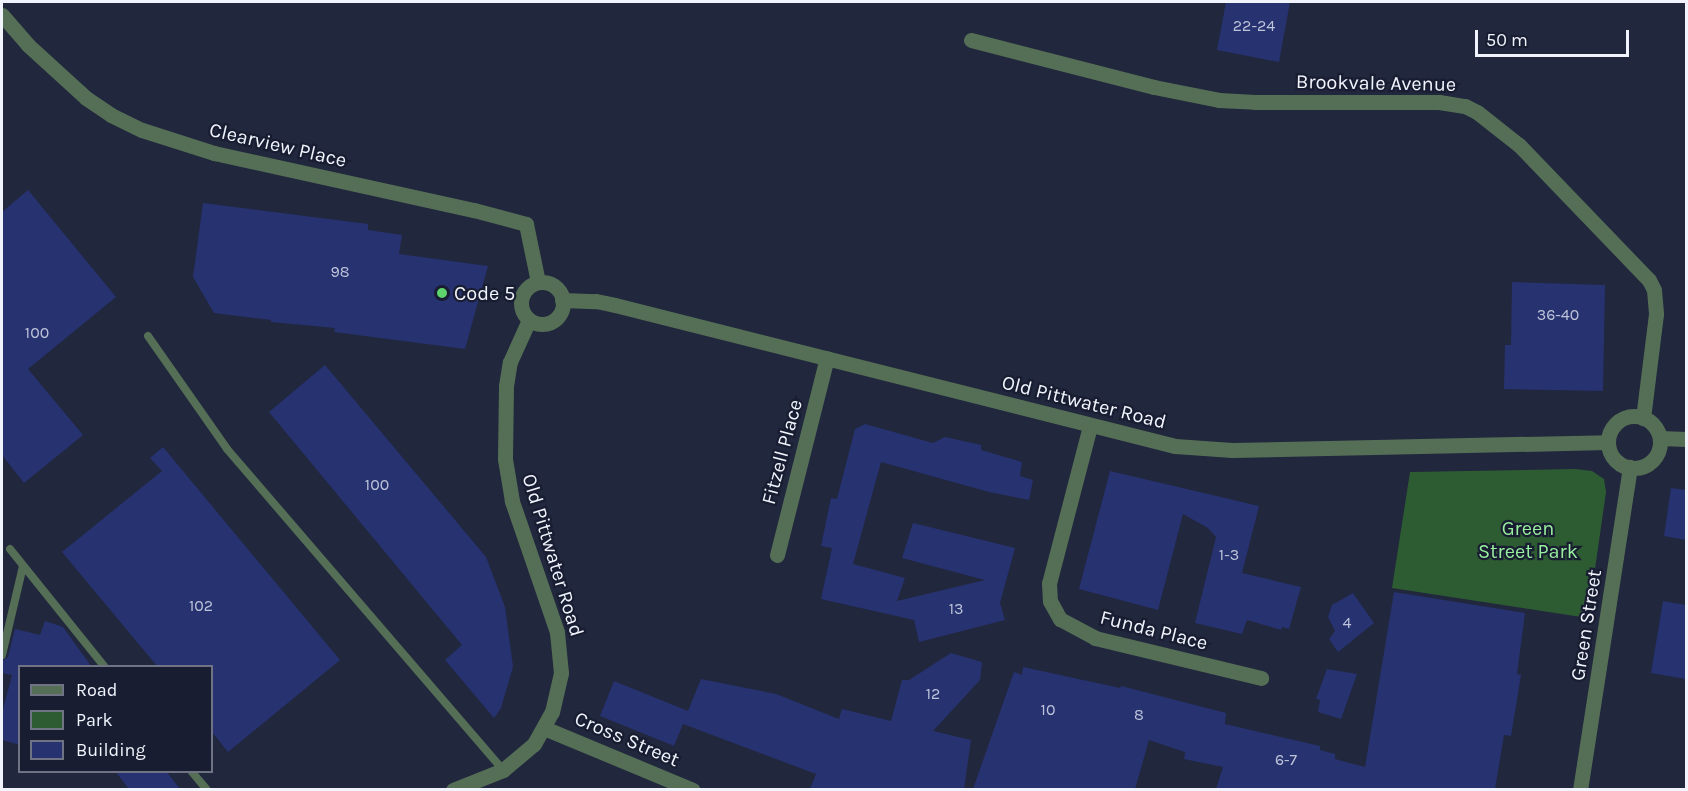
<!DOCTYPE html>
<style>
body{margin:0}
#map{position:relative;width:1688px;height:791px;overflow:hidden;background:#21273c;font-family:Karla,sans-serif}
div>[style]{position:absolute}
.green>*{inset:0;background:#2e5c32}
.building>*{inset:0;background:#273271}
.service>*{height:8px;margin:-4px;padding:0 4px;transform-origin:4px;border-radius:4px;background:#556f56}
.minor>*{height:15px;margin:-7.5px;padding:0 7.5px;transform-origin:7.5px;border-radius:7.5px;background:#556f56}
.tertiary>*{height:15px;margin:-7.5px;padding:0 7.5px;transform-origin:7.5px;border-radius:7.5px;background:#556f56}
.tertiary>.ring{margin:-7.5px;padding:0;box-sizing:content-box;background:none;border:15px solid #556f56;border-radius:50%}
.dots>*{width:16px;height:16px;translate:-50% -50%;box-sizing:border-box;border:3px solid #181d32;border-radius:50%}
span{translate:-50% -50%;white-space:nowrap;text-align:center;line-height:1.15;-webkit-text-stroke:4.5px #181d32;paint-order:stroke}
.number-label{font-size:16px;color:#bec4d9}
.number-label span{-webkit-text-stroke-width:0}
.street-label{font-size:20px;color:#f1f4fc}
.poi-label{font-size:20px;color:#f1f4fc}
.left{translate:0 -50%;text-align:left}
.park-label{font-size:20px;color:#98ef9d}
.frame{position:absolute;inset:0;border:3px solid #f1f4fc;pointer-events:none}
.legend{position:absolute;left:18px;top:665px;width:195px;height:108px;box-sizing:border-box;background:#181d32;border:2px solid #6f7383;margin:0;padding:8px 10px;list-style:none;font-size:18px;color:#f1f4fc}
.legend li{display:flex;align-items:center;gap:12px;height:30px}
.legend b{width:30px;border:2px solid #6f7383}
.scale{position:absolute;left:1475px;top:30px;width:154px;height:27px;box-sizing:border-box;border:3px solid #f1f4fc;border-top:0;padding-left:8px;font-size:18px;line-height:21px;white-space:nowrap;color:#f1f4fc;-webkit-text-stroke:4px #181d32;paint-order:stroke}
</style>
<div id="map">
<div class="green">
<i style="clip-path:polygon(1575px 469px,1592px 471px,1604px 479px,1606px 492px,1588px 618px,1392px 588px,1410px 472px)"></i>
</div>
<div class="building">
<i style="clip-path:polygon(1226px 2px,1290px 2px,1279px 62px,1217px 50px)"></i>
<i style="clip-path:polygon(28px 190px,116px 297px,28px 369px,83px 435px,24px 483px,2px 455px,2px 212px)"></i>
<i style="clip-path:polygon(203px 203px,368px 224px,368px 230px,402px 235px,399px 254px,488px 266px,465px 349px,334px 332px,335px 328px,271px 322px,271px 320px,214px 313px,193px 277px)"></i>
<i style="clip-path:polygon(1512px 282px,1605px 285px,1603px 391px,1504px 389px,1505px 345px,1511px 345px)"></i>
<i style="clip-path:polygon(325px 365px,486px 557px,505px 607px,513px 667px,501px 708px,494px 718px,445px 660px,462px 645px,269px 412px)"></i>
<i style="clip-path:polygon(865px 424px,933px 443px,945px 437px,981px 445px,981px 450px,1022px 462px,1020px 476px,1033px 480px,1029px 500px,989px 492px,881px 462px,853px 564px,905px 578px,897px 601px,985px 580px,902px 558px,913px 523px,1015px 548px,1000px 603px,1005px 620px,919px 642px,914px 620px,821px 599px,832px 548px,821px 546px,831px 498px,837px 499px,855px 429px)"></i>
<i style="clip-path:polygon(163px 447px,340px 660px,228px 752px,212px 732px,212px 666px,157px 666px,62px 552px,162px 471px,150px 458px)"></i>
<i style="clip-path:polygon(1110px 471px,1259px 506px,1242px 573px,1301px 587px,1289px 629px,1282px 627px,1281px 630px,1247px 620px,1242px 634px,1195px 623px,1216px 537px,1208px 528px,1183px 514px,1158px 610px,1079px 589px)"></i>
<i style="clip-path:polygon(1671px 488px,1686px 490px,1686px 540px,1664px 536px)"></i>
<i style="clip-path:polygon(1394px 592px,1525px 613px,1517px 674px,1521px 675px,1511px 736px,1504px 735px,1495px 789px,1216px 789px,1223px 767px,1184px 759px,1185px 752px,1149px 740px,1135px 789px,973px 789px,1014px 672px,1022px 675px,1023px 667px,1120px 688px,1121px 686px,1226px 713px,1225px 724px,1320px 746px,1320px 750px,1335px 754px,1335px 759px,1365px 767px)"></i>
<i style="clip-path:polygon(1353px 593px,1374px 623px,1338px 652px,1329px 639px,1335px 631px,1328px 617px,1332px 605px)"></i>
<i style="clip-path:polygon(1663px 601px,1686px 605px,1686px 679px,1651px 673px)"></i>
<i style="clip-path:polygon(45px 621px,63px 627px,91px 666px,20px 666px,20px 745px,2px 740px,2px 713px,12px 675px,2px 673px,2px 661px,8px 657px,15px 629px,40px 635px)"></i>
<i style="clip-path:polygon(951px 653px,982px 662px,980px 680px,933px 731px,971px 740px,964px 789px,810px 789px,816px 774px,683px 724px,674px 746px,600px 716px,614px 681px,688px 711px,701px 679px,776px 694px,839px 719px,842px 709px,891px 721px,902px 680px,909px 680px)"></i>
<i style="clip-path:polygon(1327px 669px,1357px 674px,1341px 719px,1318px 712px,1320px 700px,1316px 699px)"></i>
<i style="clip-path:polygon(115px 771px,166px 771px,180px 789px,129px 789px)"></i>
</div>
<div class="service">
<i style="left:148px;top:336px;width:138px;rotate:55deg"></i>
<i style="left:227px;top:449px;width:423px;rotate:49.3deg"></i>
<i style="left:10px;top:549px;width:150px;rotate:51.2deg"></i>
<i style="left:2px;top:655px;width:91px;rotate:-76.7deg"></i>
<i style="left:192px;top:772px;width:23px;rotate:50deg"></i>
</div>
<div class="minor">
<i style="left:2px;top:15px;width:40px;rotate:49deg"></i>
<i style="left:28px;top:45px;width:79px;rotate:42.4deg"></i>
<i style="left:86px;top:98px;width:30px;rotate:34deg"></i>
<i style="left:111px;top:115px;width:34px;rotate:26deg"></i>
<i style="left:142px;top:130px;width:76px;rotate:17.7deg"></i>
<i style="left:214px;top:153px;width:266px;rotate:12.4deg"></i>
<i style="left:474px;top:210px;width:54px;rotate:15.1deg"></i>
<i style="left:526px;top:224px;width:59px;rotate:78.3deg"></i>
<i style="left:971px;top:40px;width:189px;rotate:14.4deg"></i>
<i style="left:1154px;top:87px;width:66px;rotate:11.3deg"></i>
<i style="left:1219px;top:100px;width:36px;rotate:3deg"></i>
<i style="left:1255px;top:102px;width:184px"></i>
<i style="left:1439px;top:102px;width:26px;rotate:9deg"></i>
<i style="left:1465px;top:106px;width:13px;rotate:27deg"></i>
<i style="left:1477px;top:112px;width:53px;rotate:38.2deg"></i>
<i style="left:1519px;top:145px;width:187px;rotate:46.1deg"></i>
<i style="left:1649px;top:280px;width:11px;rotate:63deg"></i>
<i style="left:1654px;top:290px;width:24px;rotate:85deg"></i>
<i style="left:1656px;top:314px;width:105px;rotate:97.1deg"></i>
<i style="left:1090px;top:426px;width:162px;rotate:104.6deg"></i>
<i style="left:1049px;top:583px;width:18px;rotate:87deg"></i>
<i style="left:1050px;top:601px;width:21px;rotate:61deg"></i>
<i style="left:1060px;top:619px;width:40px;rotate:28deg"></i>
<i style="left:1095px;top:638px;width:171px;rotate:13.5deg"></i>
<i style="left:777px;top:555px;width:203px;rotate:-75.8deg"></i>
<i style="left:544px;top:728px;width:161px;rotate:22.6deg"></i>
<i style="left:1580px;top:790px;width:327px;rotate:-81.2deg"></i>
</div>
<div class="tertiary">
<i class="ring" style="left:521px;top:282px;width:27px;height:27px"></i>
<i style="left:562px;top:300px;width:34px;rotate:2deg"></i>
<i style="left:596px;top:301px;width:19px;rotate:12deg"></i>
<i style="left:615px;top:305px;width:577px;rotate:14.13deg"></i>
<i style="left:1175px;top:446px;width:57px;rotate:4deg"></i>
<i style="left:1232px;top:450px;width:376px;rotate:-1.2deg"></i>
<i class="ring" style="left:1608px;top:416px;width:37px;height:37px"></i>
<i style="left:1660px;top:438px;width:26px;rotate:2deg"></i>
<i style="left:453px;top:790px;width:54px;rotate:-21.8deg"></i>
<i style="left:503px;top:770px;width:40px;rotate:-40deg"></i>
<i style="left:534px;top:744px;width:37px;rotate:-61deg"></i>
<i style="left:552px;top:712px;width:40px;rotate:-77deg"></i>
<i style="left:561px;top:673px;width:41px;rotate:-95.6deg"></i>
<i style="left:557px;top:632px;width:139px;rotate:-109deg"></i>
<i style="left:512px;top:501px;width:43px;rotate:-99.5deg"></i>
<i style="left:505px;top:459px;width:73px;rotate:-89.2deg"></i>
<i style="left:506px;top:386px;width:24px;rotate:-81deg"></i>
<i style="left:510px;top:362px;width:46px;rotate:-65.7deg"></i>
</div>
<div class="dots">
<i style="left:442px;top:293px;background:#5ed56c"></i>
</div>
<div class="number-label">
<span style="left:1254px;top:26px">22-24</span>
<span style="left:340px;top:272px">98</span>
<span style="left:1558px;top:315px">36-40</span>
<span style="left:37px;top:333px">100</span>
<span style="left:377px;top:485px">100</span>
<span style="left:1229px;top:555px">1-3</span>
<span style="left:201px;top:606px">102</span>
<span style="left:956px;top:609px">13</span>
<span style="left:1347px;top:623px">4</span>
<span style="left:933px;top:694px">12</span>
<span style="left:1048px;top:710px">10</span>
<span style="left:1139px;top:715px">8</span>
<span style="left:1286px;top:760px">6-7</span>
</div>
<div class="street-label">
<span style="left:1376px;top:83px;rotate:1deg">Brookvale Avenue</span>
<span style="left:278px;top:145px;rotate:13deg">Clearview Place</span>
<span style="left:1084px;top:402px;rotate:14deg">Old Pittwater Road</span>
<span style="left:782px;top:452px;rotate:-75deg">Fitzell Place</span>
<span style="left:553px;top:555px;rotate:73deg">Old Pittwater Road</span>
<span style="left:1586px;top:625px;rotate:-81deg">Green Street</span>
<span style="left:1154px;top:630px;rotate:14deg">Funda Place</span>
<span style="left:627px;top:739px;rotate:23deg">Cross Street</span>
</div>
<div class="poi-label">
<span class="left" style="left:454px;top:293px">Code 5</span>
</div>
<div class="park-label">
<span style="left:1528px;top:540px">Green<br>Street Park</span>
</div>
<div class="frame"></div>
<ul class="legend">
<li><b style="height:8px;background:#556f56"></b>Road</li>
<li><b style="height:16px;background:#2e5c32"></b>Park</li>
<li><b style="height:16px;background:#273271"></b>Building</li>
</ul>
<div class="scale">50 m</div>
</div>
